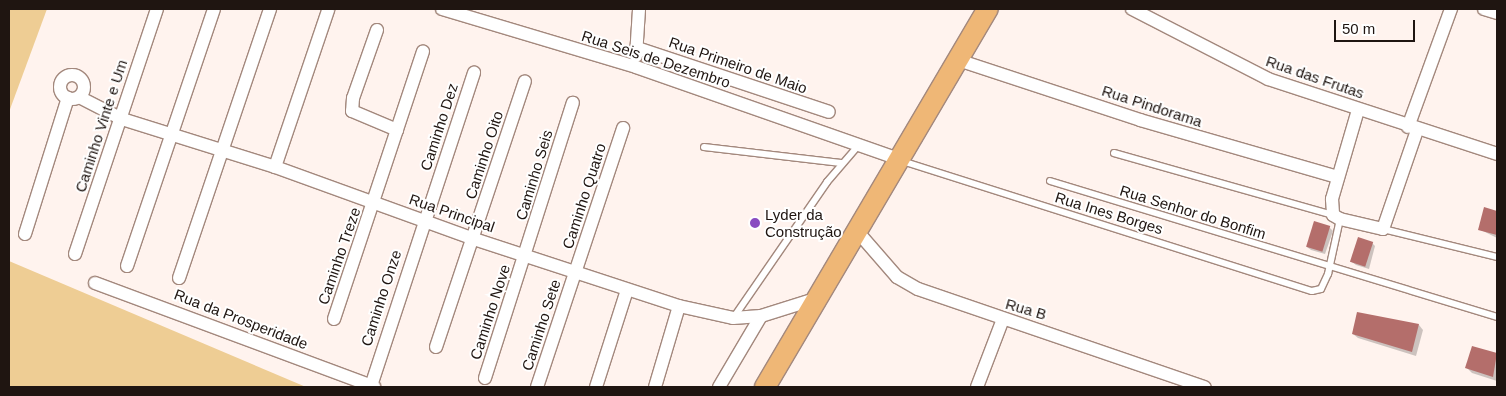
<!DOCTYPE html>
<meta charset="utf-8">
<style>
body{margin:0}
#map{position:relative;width:1506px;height:396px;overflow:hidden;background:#fff3ee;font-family:Arial,sans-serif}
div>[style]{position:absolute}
.green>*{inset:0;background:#eecd94}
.shadow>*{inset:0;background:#0003}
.building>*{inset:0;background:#b46e6b;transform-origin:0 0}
.roads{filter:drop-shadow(1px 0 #a3887d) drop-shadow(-1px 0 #a3887d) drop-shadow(0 1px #a3887d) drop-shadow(0 -1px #a3887d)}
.service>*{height:6px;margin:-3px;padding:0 3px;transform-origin:3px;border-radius:3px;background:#fff}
.minor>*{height:12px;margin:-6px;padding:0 6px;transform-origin:6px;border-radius:6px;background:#fff}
.minor>.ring{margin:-6px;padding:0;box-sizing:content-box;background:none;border:12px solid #fff;border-radius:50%}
.primary>*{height:20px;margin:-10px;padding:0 10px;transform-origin:10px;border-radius:10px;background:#efb776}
.dots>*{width:14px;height:14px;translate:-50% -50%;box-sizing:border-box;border:2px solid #fff;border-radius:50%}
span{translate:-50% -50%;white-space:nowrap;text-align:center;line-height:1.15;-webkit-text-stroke:4px #fff;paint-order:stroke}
.street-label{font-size:15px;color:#1f1511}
.poi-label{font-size:15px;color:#1f1511}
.left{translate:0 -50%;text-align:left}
.frame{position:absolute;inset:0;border:10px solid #1f1511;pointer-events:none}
.scale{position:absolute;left:1334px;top:20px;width:81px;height:22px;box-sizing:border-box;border:2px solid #1f1511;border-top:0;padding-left:6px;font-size:15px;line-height:18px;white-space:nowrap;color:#1f1511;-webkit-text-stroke:4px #fff;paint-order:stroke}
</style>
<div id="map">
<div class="green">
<i style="clip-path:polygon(9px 9px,47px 9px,9px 112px)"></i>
<i style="clip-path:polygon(9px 261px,306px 387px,9px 387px)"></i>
</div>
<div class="shadow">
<i style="clip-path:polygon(1485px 209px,1497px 212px,1497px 238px,1479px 229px)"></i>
<i style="clip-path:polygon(1329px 227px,1333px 231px,1325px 254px,1311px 250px,1307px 247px)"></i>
<i style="clip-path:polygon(1372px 243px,1375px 246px,1369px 269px,1356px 265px,1352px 262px)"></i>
<i style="clip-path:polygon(1419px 325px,1423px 330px,1416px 356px,1358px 338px,1353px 334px)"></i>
<i style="clip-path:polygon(1473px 347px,1497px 355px,1497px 381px,1472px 373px,1467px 368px)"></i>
</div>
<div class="building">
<i style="clip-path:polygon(1484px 207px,1497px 211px,1497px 235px,1478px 230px)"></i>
<i style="left:1314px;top:221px;width:17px;height:27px;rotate:17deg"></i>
<i style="left:1358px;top:237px;width:16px;height:26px;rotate:18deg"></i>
<i style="clip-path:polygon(1357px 312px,1419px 324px,1412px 352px,1352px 334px)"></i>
<i style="clip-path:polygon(1472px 346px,1497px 353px,1493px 377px,1465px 368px)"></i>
</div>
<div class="roads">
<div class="service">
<i style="left:704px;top:147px;width:138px;rotate:6.7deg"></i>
<i style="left:1114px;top:153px;width:228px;rotate:15.8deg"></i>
<i style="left:902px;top:161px;width:430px;rotate:17.6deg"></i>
<i style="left:1312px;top:291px;width:9px;rotate:-13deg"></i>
<i style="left:1321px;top:289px;width:17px;rotate:-65deg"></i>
<i style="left:1328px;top:274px;width:56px;rotate:-77.7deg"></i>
<i style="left:1050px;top:181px;width:467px;rotate:16.9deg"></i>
<i style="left:1383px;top:229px;width:117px;rotate:13.8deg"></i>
<i style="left:734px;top:317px;width:164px;rotate:-55.4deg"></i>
<i style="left:827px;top:182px;width:48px;rotate:-49.3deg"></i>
</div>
<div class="minor">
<i style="left:442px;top:9px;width:202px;rotate:16.6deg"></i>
<i style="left:636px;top:67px;width:278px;rotate:19.3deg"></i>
<i style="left:1132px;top:9px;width:153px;rotate:27.2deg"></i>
<i style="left:1268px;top:79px;width:241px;rotate:18.1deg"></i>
<i style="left:1484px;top:9px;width:14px;rotate:17deg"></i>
<i style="left:377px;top:30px;width:72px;rotate:109.4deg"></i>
<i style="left:353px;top:98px;width:13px;rotate:94deg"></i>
<i style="left:352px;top:111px;width:49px;rotate:22.9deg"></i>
<i style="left:637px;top:48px;width:202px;rotate:18.4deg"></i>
<i style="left:636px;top:56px;width:47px;rotate:-86.3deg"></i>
<i style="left:958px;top:60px;width:192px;rotate:18.2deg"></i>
<i style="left:1140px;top:120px;width:206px;rotate:16.1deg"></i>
<i class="ring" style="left:60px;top:75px;width:12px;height:12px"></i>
<i style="left:79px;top:97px;width:48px;rotate:27.1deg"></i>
<i style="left:122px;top:119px;width:160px;rotate:17.4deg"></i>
<i style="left:275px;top:167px;width:212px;rotate:19.9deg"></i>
<i style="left:474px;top:239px;width:216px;rotate:18.1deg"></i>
<i style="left:679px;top:306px;width:55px;rotate:12.5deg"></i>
<i style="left:733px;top:318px;width:28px;rotate:-4deg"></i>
<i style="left:761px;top:316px;width:60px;rotate:-17.5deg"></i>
<i style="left:1358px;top:110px;width:93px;rotate:106.3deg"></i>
<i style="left:1332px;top:199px;width:16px;rotate:86deg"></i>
<i style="left:1333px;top:215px;width:8px;rotate:30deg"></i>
<i style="left:1340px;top:219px;width:44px;rotate:13.1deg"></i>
<i style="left:1383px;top:229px;width:105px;rotate:-71deg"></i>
<i style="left:1408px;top:127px;width:126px;rotate:-70deg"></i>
<i style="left:275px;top:167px;width:166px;rotate:-71.3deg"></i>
<i style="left:857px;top:231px;width:61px;rotate:49deg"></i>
<i style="left:897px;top:277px;width:24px;rotate:30deg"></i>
<i style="left:918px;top:289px;width:303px;rotate:18.9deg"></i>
<i style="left:25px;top:234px;width:143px;rotate:-72.5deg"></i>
<i style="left:75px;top:254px;width:258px;rotate:-71.5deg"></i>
<i style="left:127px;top:266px;width:271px;rotate:-71.3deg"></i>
<i style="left:179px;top:278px;width:284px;rotate:-71.3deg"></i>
<i style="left:95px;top:283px;width:298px;rotate:20.4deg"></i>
<i style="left:334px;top:319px;width:282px;rotate:-71.6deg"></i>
<i style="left:436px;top:347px;width:280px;rotate:-71.5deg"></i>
<i style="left:485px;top:378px;width:289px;rotate:-72.3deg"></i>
<i style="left:371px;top:386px;width:330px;rotate:-71.8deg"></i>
<i style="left:537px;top:387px;width:273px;rotate:-71.6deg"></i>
<i style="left:596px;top:387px;width:102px;rotate:-72.3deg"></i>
<i style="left:655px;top:387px;width:84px;rotate:-73.5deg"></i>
<i style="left:719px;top:387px;width:82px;rotate:-59.4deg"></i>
<i style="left:977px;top:387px;width:73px;rotate:-69.1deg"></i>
</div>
<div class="primary">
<i style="left:765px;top:387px;width:439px;rotate:-59.5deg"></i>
</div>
</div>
<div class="dots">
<i style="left:755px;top:223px;background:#894bc1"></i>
</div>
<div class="street-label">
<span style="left:656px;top:59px;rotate:18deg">Rua Seis de Dezembro</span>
<span style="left:738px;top:65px;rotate:19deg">Rua Primeiro de Maio</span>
<span style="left:1315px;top:77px;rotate:19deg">Rua das Frutas</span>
<span style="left:1152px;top:106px;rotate:18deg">Rua Pindorama</span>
<span style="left:101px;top:126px;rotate:-72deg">Caminho Vinte e Um</span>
<span style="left:439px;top:127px;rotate:-72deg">Caminho Dez</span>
<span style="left:484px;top:155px;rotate:-72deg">Caminho Oito</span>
<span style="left:534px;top:175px;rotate:-73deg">Caminho Seis</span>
<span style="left:584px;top:196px;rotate:-72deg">Caminho Quatro</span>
<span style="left:1193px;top:212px;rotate:17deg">Rua Senhor do Bonfim</span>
<span style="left:452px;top:213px;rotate:19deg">Rua Principal</span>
<span style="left:1109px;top:213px;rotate:17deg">Rua Ines Borges</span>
<span style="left:339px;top:256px;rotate:-71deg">Caminho Treze</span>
<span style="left:381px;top:298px;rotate:-72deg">Caminho Onze</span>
<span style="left:1026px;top:309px;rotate:16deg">Rua B</span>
<span style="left:490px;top:312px;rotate:-72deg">Caminho Nove</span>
<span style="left:241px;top:319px;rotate:21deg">Rua da Prosperidade</span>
<span style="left:541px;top:325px;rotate:-72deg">Caminho Sete</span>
</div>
<div class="poi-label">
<span class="left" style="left:765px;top:223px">Lyder da<br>Construção</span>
</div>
<div class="frame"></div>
<div class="scale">50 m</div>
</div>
